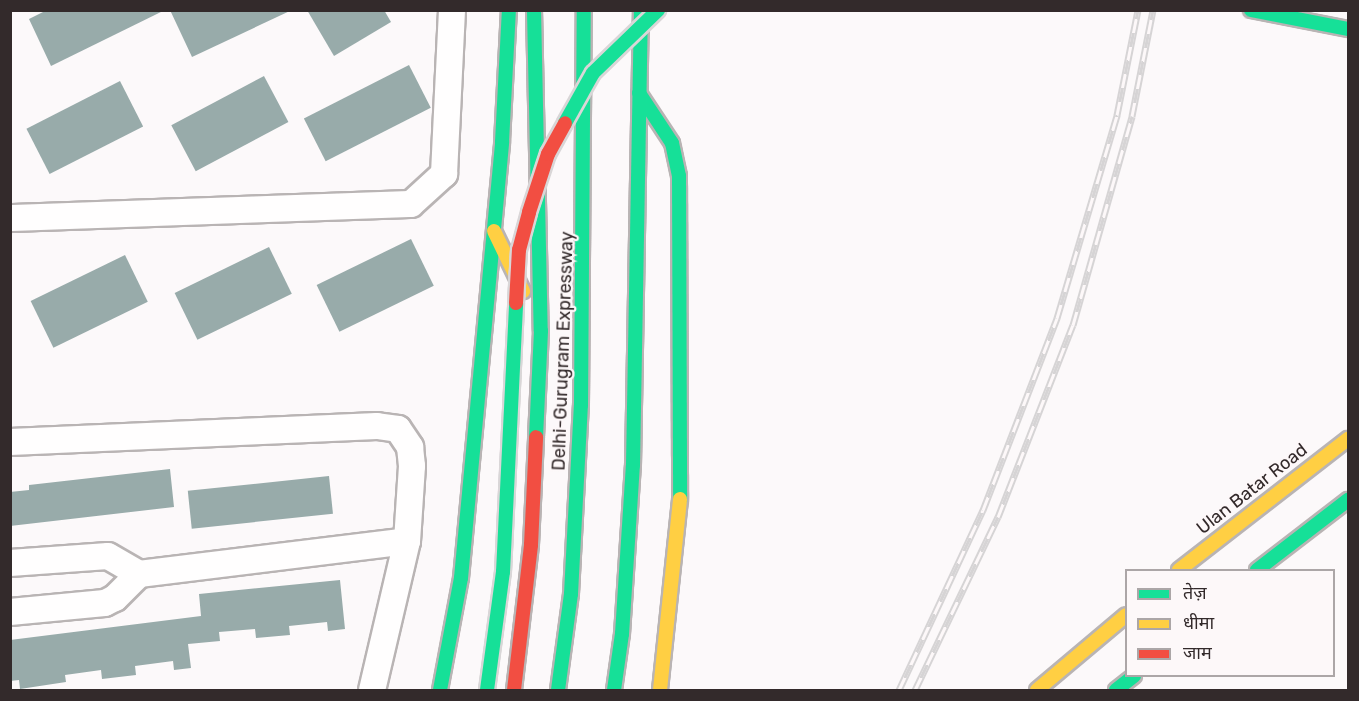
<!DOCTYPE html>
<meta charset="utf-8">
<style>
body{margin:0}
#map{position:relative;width:1359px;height:701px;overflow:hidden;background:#fcf9fa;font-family:Rubik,"Noto Sans Devanagari",sans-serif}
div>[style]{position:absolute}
.building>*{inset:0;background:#98abaa;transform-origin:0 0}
.roads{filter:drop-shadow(2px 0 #b9b4b4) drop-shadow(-2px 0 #b9b4b4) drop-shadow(0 2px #b9b4b4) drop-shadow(0 -2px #b9b4b4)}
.street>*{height:26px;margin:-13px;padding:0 13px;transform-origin:13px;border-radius:13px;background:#fffefe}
.fast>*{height:14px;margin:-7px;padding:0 7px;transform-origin:7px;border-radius:7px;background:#16e098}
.slow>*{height:14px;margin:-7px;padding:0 7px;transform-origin:7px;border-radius:7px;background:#ffcf43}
.jam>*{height:14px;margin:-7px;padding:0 7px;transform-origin:7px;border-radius:7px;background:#f24e42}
.rail>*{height:7px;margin-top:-3.5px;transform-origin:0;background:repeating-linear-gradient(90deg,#fdf8f9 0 14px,#d6d4d5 0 28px);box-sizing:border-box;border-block:2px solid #d6d4d5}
.bridges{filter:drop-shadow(2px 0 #d9d6d7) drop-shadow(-2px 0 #d9d6d7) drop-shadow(0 2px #d9d6d7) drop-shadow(0 -2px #d9d6d7)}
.fast-bridge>*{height:14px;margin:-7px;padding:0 7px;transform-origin:7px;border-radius:7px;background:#16e098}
.jam-bridge>*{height:14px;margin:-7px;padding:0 7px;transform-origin:7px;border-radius:7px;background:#f24e42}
span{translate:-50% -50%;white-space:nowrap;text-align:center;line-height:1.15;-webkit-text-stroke:4.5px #fdf8f9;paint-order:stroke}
.street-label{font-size:18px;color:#332a2b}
.frame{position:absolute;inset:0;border:12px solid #332a2b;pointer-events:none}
.legend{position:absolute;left:1125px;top:569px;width:210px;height:108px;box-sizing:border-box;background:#fdf8f9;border:2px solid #aca6a7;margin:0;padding:8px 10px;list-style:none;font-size:18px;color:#332a2b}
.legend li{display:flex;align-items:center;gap:12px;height:30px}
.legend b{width:30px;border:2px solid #aca6a7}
</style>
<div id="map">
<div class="building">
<i style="clip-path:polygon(47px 10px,165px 10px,51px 66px,29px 19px)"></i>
<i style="clip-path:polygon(170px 10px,292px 10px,192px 57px)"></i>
<i style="clip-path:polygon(307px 10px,384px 10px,391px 22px,334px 56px)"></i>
<i style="left:409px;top:65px;width:48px;height:118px;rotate:63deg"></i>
<i style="left:264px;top:76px;width:52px;height:105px;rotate:62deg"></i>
<i style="left:120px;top:81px;width:51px;height:105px;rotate:63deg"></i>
<i style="left:411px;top:239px;width:52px;height:105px;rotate:64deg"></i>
<i style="left:269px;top:247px;width:52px;height:105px;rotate:64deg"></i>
<i style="left:125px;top:255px;width:52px;height:105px;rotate:64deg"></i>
<i style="clip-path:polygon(170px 469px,174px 507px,10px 526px,10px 492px,29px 490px,29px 485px)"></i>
<i style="left:329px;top:476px;width:38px;height:142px;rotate:84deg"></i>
<i style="clip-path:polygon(340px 580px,345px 629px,328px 631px,327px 622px,289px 626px,290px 635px,256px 638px,255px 629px,219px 632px,220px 641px,188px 644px,191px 668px,174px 670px,173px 661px,135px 666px,136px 675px,102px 679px,101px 670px,65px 675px,66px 682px,20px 689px,19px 680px,10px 681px,10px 640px,201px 616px,199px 594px)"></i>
</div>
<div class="roads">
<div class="street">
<i style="left:10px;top:218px;width:401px;rotate:-2deg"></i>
<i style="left:411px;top:204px;width:45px;rotate:-42.3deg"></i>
<i style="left:444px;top:174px;width:164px;rotate:-87.2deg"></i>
<i style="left:10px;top:442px;width:367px;rotate:-2.5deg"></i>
<i style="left:377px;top:426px;width:21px;rotate:8deg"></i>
<i style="left:398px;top:429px;width:22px;rotate:56deg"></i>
<i style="left:410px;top:447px;width:19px;rotate:84deg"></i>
<i style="left:412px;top:466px;width:75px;rotate:93.8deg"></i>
<i style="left:407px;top:541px;width:153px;rotate:103.2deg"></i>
<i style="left:10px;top:563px;width:98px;rotate:-4.1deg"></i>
<i style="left:108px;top:556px;width:36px;rotate:30deg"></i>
<i style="left:10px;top:612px;width:95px;rotate:-5.4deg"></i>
<i style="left:105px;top:603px;width:11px;rotate:-27deg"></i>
<i style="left:115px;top:598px;width:34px;rotate:-45deg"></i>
<i style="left:139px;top:574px;width:270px;rotate:-7deg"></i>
</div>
<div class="fast">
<i style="left:534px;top:10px;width:321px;rotate:88.8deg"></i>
<i style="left:541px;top:331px;width:106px;rotate:92.7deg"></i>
<i style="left:1251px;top:10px;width:99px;rotate:11.1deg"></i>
<i style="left:639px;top:93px;width:60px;rotate:56.6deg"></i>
<i style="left:672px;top:143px;width:34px;rotate:78deg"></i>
<i style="left:679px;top:176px;width:323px;rotate:89.8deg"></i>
<i style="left:1257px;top:570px;width:115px;rotate:-37.6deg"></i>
<i style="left:440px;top:690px;width:114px;rotate:-79.4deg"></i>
<i style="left:461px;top:578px;width:438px;rotate:-84.6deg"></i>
<i style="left:502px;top:142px;width:132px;rotate:-87deg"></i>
<i style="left:558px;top:690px;width:97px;rotate:-82.3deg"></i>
<i style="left:571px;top:594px;width:189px;rotate:-87deg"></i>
<i style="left:581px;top:405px;width:395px;rotate:-89.6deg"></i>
<i style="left:614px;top:690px;width:57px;rotate:-81.9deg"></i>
<i style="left:622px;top:634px;width:169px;rotate:-86.3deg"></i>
<i style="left:633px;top:465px;width:455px;rotate:-89deg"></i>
<i style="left:1116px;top:690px;width:23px;rotate:-38deg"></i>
</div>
<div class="slow">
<i style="left:494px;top:231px;width:67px;rotate:64.2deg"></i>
<i style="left:1179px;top:570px;width:214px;rotate:-37.8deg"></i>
<i style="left:660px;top:690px;width:192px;rotate:-84deg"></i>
<i style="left:1037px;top:690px;width:116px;rotate:-40.1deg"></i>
</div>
<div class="jam">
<i style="left:514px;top:690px;width:146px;rotate:-83.3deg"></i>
<i style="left:531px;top:545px;width:108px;rotate:-87.3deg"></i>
</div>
</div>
<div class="rail">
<i style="left:899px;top:690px;width:199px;rotate:-65deg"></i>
<i style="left:983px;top:510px;width:206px;rotate:-68.9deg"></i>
<i style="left:1057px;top:318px;width:212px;rotate:-73.5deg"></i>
<i style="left:1117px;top:115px;width:107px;rotate:-78.7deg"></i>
<i style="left:915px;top:690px;width:192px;rotate:-64.4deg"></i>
<i style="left:998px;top:517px;width:206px;rotate:-68.7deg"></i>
<i style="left:1073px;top:325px;width:217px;rotate:-74.2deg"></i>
<i style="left:1132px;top:116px;width:108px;rotate:-78.8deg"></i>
</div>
<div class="bridges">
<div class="fast-bridge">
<i style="left:565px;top:123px;width:57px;rotate:-60.8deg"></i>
<i style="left:593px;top:73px;width:91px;rotate:-44.1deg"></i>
<i style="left:487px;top:690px;width:119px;rotate:-82.3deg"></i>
<i style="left:503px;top:572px;width:269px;rotate:-87.2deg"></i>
</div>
<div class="jam-bridge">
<i style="left:516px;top:303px;width:53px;rotate:-86.8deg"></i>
<i style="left:519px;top:250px;width:39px;rotate:-75deg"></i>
<i style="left:529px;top:212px;width:61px;rotate:-71.9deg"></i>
<i style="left:548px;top:154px;width:35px;rotate:-61deg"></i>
</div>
</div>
<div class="street-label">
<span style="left:563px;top:351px;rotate:-88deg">Delhi-Gurugram Expressway</span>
<span style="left:1252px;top:489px;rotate:-38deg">Ulan Batar Road</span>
</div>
<div class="frame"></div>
<ul class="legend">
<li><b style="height:8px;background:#16e098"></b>तेज़</li>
<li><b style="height:8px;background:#ffcf43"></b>धीमा</li>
<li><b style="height:8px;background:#f24e42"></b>जाम</li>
</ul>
</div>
